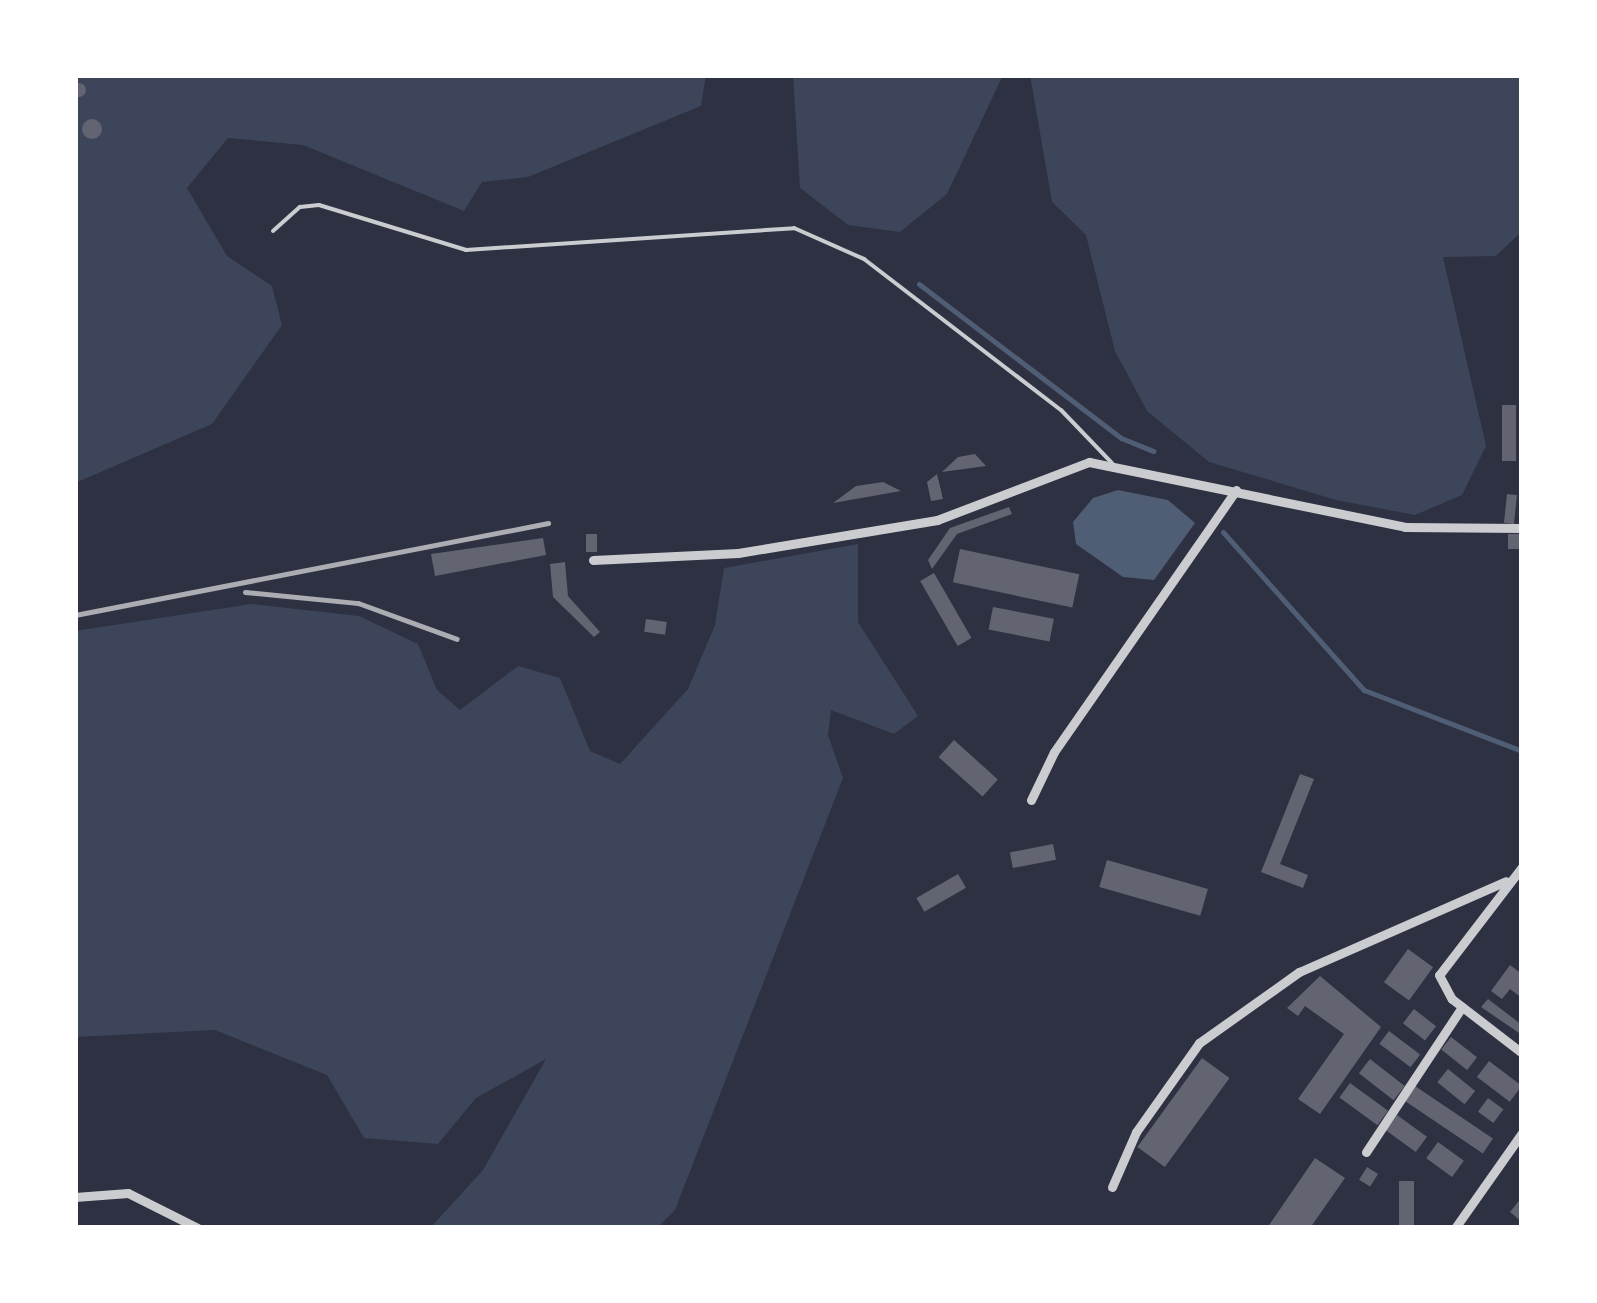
<!DOCTYPE html>
<style>
body{margin:0}
#map{position:relative;width:1597px;height:1303px;overflow:hidden;background:#2d3142;font-family:"IBM Plex Sans",sans-serif}
div>[style]{position:absolute}
.green>*{inset:0;background:#3c4559}
.water>*{inset:0;background:#4f5d75}
.stream>*{height:5px;margin:-2.5px;padding:0 2.5px;transform-origin:2.5px;border-radius:2.5px;background:#4f5d75}
.building>*{inset:0;background:#626471;transform-origin:0 0}
.round{border-radius:50%}
.service>*{height:4px;margin:-2px;padding:0 2px;transform-origin:2px;border-radius:2px;background:#caccd0}
.minor>*{height:9px;margin:-4.5px;padding:0 4.5px;transform-origin:4.5px;border-radius:4.5px;background:#caccd0}
.rail>*{height:5px;margin:-2.5px;padding:0 2.5px;transform-origin:2.5px;border-radius:2.5px;background:#abadb3}
span{translate:-50% -50%;white-space:nowrap;text-align:center;line-height:1.15;-webkit-text-stroke:9px #fff;paint-order:stroke}
.frame{position:absolute;inset:0;border:78px solid #fff;pointer-events:none}
</style>
<div id="map">
<div class="green">
<i style="clip-path:polygon(75px 75px,706px 75px,701px 106px,528px 177px,482px 182px,464px 211px,303px 145px,228px 138px,187px 188px,227px 256px,272px 286px,282px 325px,212px 424px,75px 483px)"></i>
<i style="clip-path:polygon(793px 75px,1003px 75px,947px 194px,900px 232px,848px 225px,800px 188px)"></i>
<i style="clip-path:polygon(1030px 75px,1522px 75px,1522px 231px,1496px 256px,1443px 257px,1486px 446px,1462px 495px,1415px 515px,1336px 500px,1209px 462px,1147px 411px,1115px 351px,1086px 235px,1052px 202px)"></i>
<i style="clip-path:polygon(858px 544px,858px 622px,918px 716px,894px 734px,831px 710px,828px 735px,843px 778px,675px 1210px,657px 1228px,430px 1228px,483px 1170px,546px 1059px,476px 1098px,438px 1144px,364px 1138px,327px 1075px,215px 1030px,75px 1037px,75px 631px,251px 604px,359px 616px,418px 644px,437px 690px,460px 710px,518px 666px,560px 678px,590px 751px,620px 764px,688px 689px,715px 625px,724px 568px)"></i>
</div>
<div class="water">
<i style="clip-path:polygon(1118px 490px,1168px 500px,1195px 523px,1154px 580px,1123px 577px,1076px 544px,1073px 522px,1093px 498px)"></i>
</div>
<div class="stream">
<i style="left:919px;top:284px;width:254px;rotate:37.3deg"></i>
<i style="left:1121px;top:438px;width:35px;rotate:22deg"></i>
<i style="left:1223px;top:532px;width:212px;rotate:48.3deg"></i>
<i style="left:1364px;top:690px;width:169px;rotate:21.1deg"></i>
</div>
<div class="building">
<i class="round" style="left:72px;top:83px;width:14px;height:14px"></i>
<i class="round" style="left:82px;top:119px;width:20px;height:20px"></i>
<i style="left:1502px;top:405px;width:14px;height:56px"></i>
<i style="clip-path:polygon(975px 454px,986px 466px,942px 472px,958px 457px)"></i>
<i style="clip-path:polygon(937px 474px,943px 499px,931px 501px,927px 482px)"></i>
<i style="clip-path:polygon(883px 482px,901px 491px,833px 503px,856px 486px)"></i>
<i style="left:1507px;top:494px;width:10px;height:29px;rotate:6deg"></i>
<i style="clip-path:polygon(1009px 507px,1012px 514px,957px 534px,932px 569px,928px 560px,950px 528px)"></i>
<i style="left:586px;top:534px;width:11px;height:18px"></i>
<i style="left:1508px;top:534px;width:14px;height:15px"></i>
<i style="clip-path:polygon(543px 538px,546px 555px,435px 576px,431px 554px)"></i>
<i style="left:960px;top:549px;width:122px;height:34px;rotate:12deg"></i>
<i style="clip-path:polygon(565px 562px,568px 596px,600px 632px,594px 637px,553px 597px,550px 564px)"></i>
<i style="left:934px;top:573px;width:75px;height:16px;rotate:60deg"></i>
<i style="left:993px;top:607px;width:62px;height:23px;rotate:11deg"></i>
<i style="left:646px;top:619px;width:21px;height:13px;rotate:8deg"></i>
<i style="left:954px;top:740px;width:59px;height:23px;rotate:42deg"></i>
<i style="clip-path:polygon(1300px 774px,1314px 779px,1280px 864px,1308px 875px,1303px 888px,1261px 872px)"></i>
<i style="left:1053px;top:844px;width:16px;height:44px;rotate:79deg"></i>
<i style="left:1107px;top:860px;width:105px;height:28px;rotate:16deg"></i>
<i style="left:958px;top:874px;width:16px;height:48px;rotate:60deg"></i>
<i style="left:1408px;top:949px;width:31px;height:41px;rotate:36deg"></i>
<i style="clip-path:polygon(1510px 965px,1522px 974px,1522px 998px,1510px 989px,1502px 999px,1491px 991px)"></i>
<i style="clip-path:polygon(1320px 976px,1381px 1027px,1320px 1114px,1298px 1099px,1344px 1034px,1305px 1006px,1298px 1016px,1287px 1008px)"></i>
<i style="clip-path:polygon(1488px 999px,1522px 1025px,1522px 1035px,1481px 1007px)"></i>
<i style="left:1414px;top:1009px;width:28px;height:18px;rotate:38deg"></i>
<i style="left:1389px;top:1031px;width:39px;height:16px;rotate:37deg"></i>
<i style="left:1451px;top:1037px;width:33px;height:16px;rotate:38deg"></i>
<i style="left:1202px;top:1058px;width:34px;height:110px;rotate:36deg"></i>
<i style="left:1370px;top:1059px;width:44px;height:18px;rotate:38deg"></i>
<i style="left:1489px;top:1061px;width:41px;height:20px;rotate:37deg"></i>
<i style="left:1448px;top:1069px;width:35px;height:17px;rotate:39deg"></i>
<i style="left:1350px;top:1083px;width:47px;height:18px;rotate:36deg"></i>
<i style="left:1415px;top:1086px;width:94px;height:18px;rotate:34deg"></i>
<i style="left:1488px;top:1098px;width:19px;height:17px;rotate:36deg"></i>
<i style="left:1397px;top:1115px;width:37px;height:19px;rotate:36deg"></i>
<i style="left:1438px;top:1142px;width:32px;height:20px;rotate:36deg"></i>
<i style="clip-path:polygon(1315px 1158px,1345px 1178px,1310px 1228px,1267px 1228px)"></i>
<i style="left:1367px;top:1167px;width:13px;height:15px;rotate:32deg"></i>
<i style="left:1399px;top:1181px;width:15px;height:45px"></i>
<i style="clip-path:polygon(1522px 1197px,1522px 1222px,1510px 1212px)"></i>
</div>
<div class="service">
<i style="left:273px;top:231px;width:36px;rotate:-42deg"></i>
<i style="left:300px;top:207px;width:19px;rotate:-6deg"></i>
<i style="left:319px;top:205px;width:154px;rotate:17deg"></i>
<i style="left:466px;top:250px;width:329px;rotate:-3.8deg"></i>
<i style="left:794px;top:228px;width:77px;rotate:23.9deg"></i>
<i style="left:864px;top:259px;width:248px;rotate:37.5deg"></i>
<i style="left:1061px;top:410px;width:74px;rotate:46.1deg"></i>
</div>
<div class="minor">
<i style="left:593px;top:560px;width:145px;rotate:-2.8deg"></i>
<i style="left:738px;top:553px;width:202px;rotate:-9.4deg"></i>
<i style="left:937px;top:520px;width:163px;rotate:-20.9deg"></i>
<i style="left:1089px;top:462px;width:323px;rotate:11.6deg"></i>
<i style="left:1405px;top:527px;width:117px;rotate:0.5deg"></i>
<i style="left:1031px;top:800px;width:53px;rotate:-64.4deg"></i>
<i style="left:1054px;top:752px;width:319px;rotate:-55.2deg"></i>
<i style="left:1522px;top:867px;width:136px;rotate:127.5deg"></i>
<i style="left:1439px;top:975px;width:27px;rotate:62deg"></i>
<i style="left:1452px;top:999px;width:88px;rotate:37.6deg"></i>
<i style="left:1366px;top:1152px;width:174px;rotate:-56.5deg"></i>
<i style="left:1112px;top:1187px;width:60px;rotate:-66.4deg"></i>
<i style="left:1136px;top:1132px;width:109px;rotate:-54.7deg"></i>
<i style="left:1199px;top:1043px;width:123px;rotate:-35.4deg"></i>
<i style="left:1299px;top:972px;width:226px;rotate:-23.7deg"></i>
<i style="left:75px;top:1197px;width:53px;rotate:-4.3deg"></i>
<i style="left:128px;top:1193px;width:78px;rotate:26.6deg"></i>
<i style="left:1455px;top:1228px;width:116px;rotate:-54.8deg"></i>
</div>
<div class="rail">
<i style="left:245px;top:592px;width:114px;rotate:5.6deg"></i>
<i style="left:358px;top:603px;width:105px;rotate:20deg"></i>
<i style="left:75px;top:615px;width:482px;rotate:-11deg"></i>
</div>
<div class="frame"></div>
</div>
